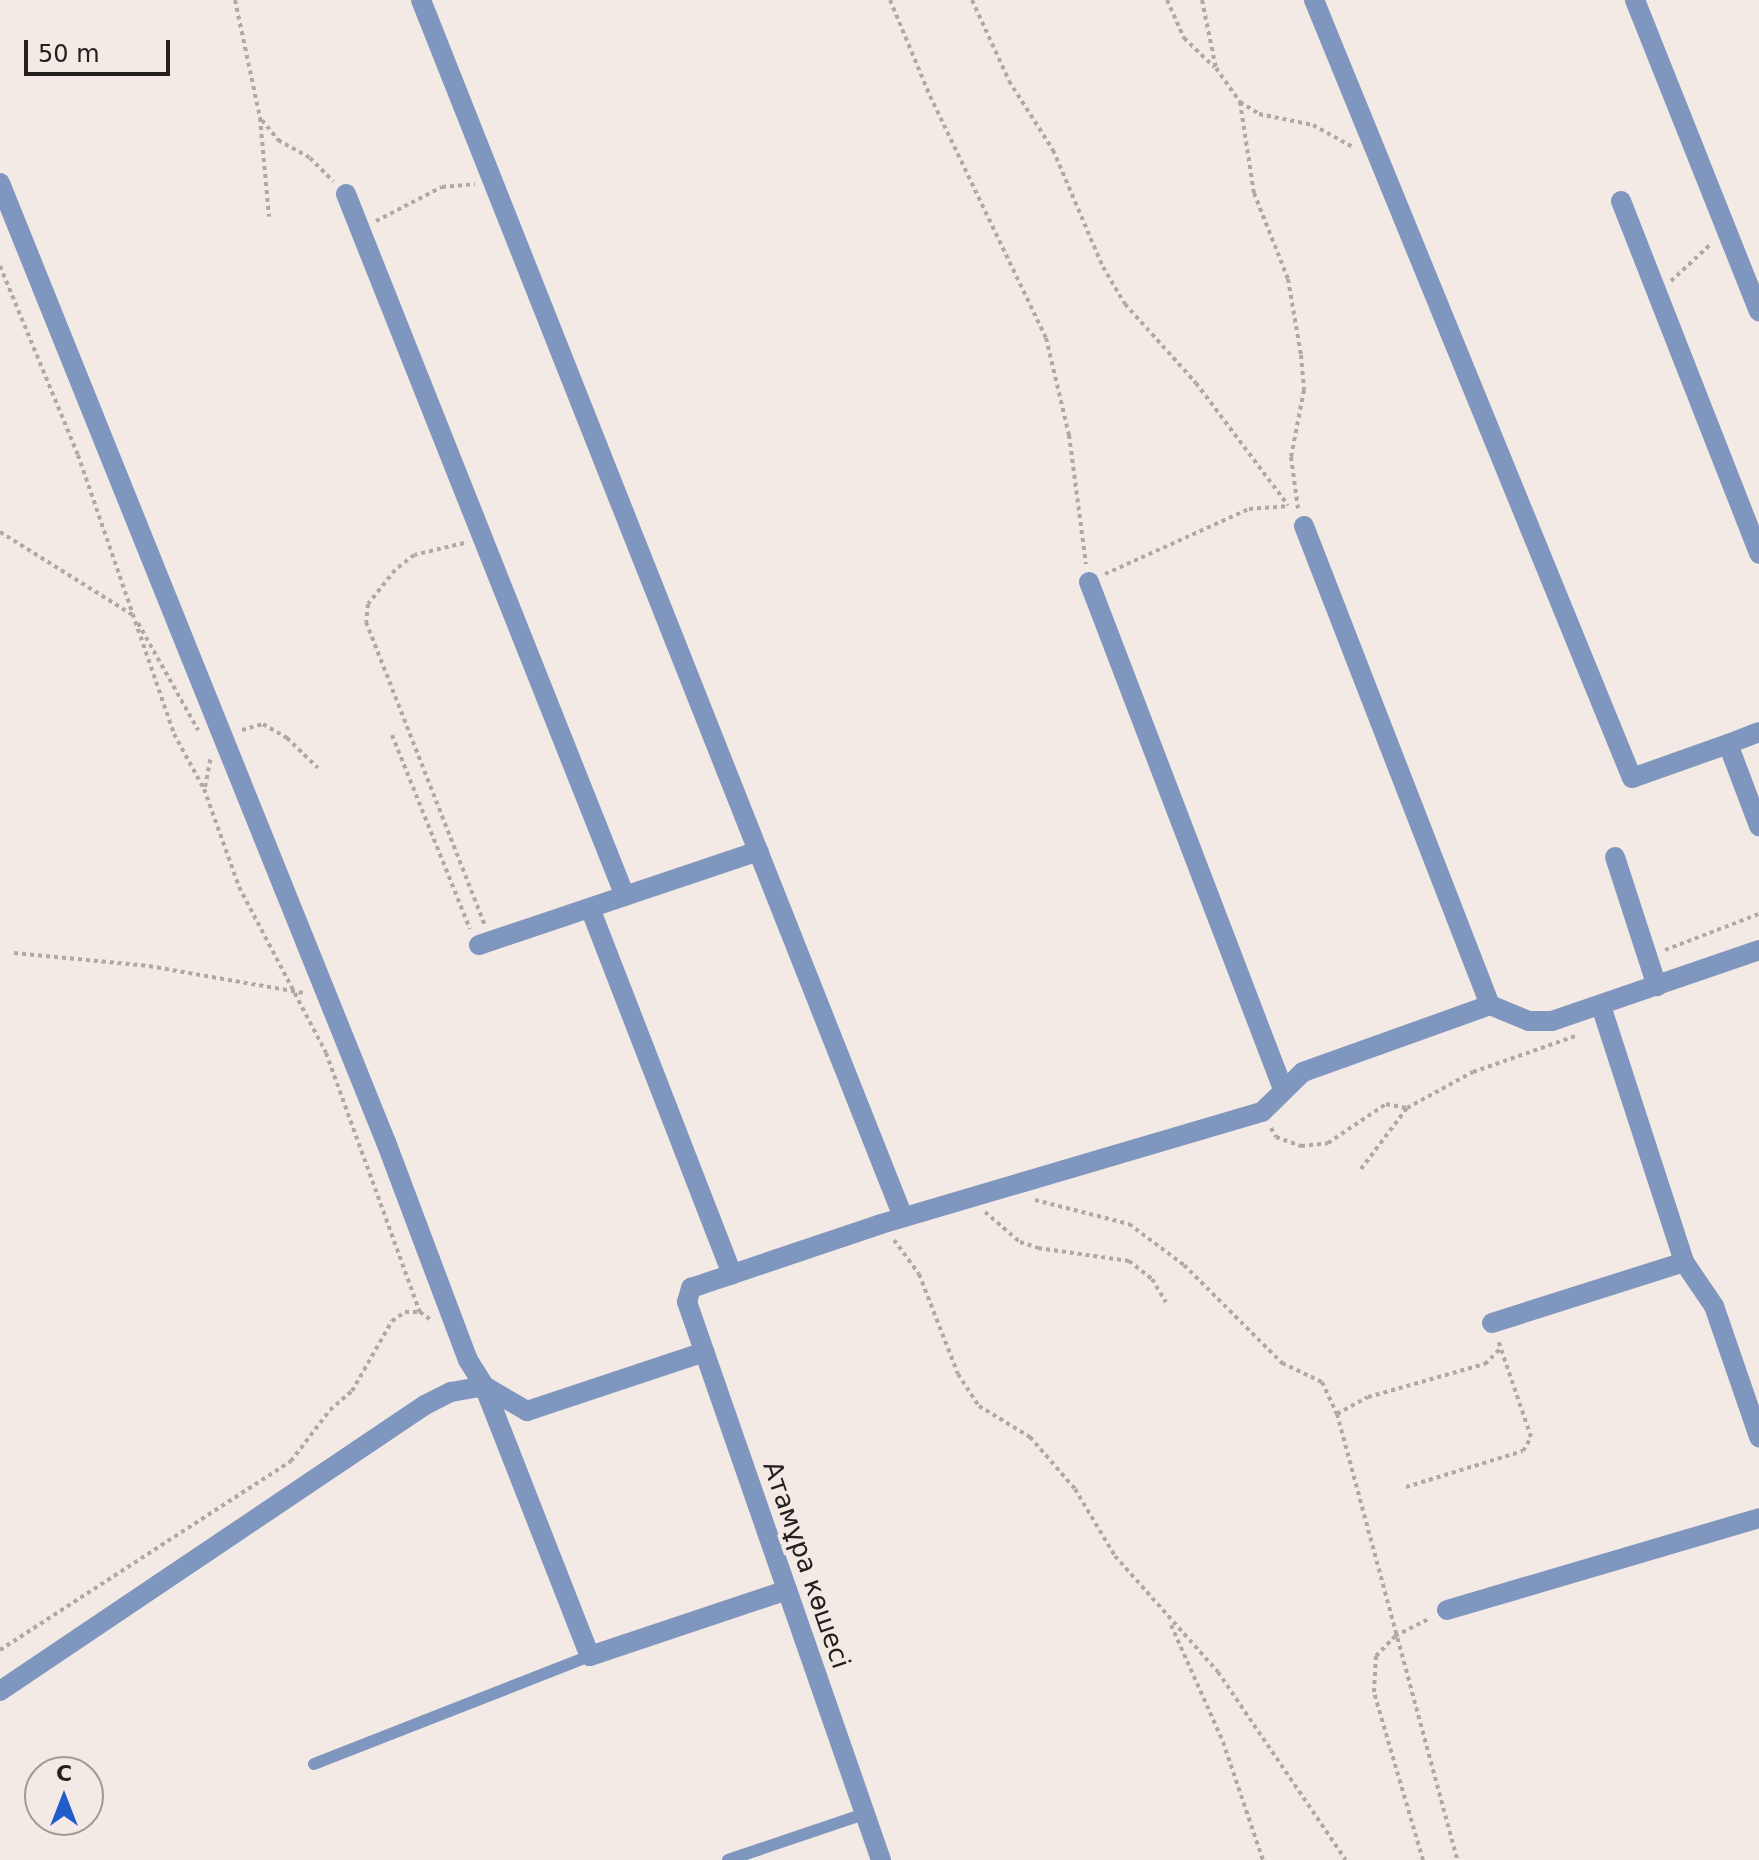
<!DOCTYPE html>
<meta charset="utf-8">
<style>
body{margin:0}
#map{position:relative;width:1759px;height:1860px;overflow:hidden;background:#f3e9e5;font-family:"DejaVu Sans",sans-serif}
div>[style]{position:absolute}
.path>*{height:4px;margin-top:-2px;transform-origin:0;background:repeating-linear-gradient(90deg,#b0a8a5 0 4px,transparent 0 8px)}
.service>*{height:12px;margin:-6px;padding:0 6px;transform-origin:6px;border-radius:6px;background:#7f96be}
.minor>*{height:20px;margin:-10px;padding:0 10px;transform-origin:10px;border-radius:10px;background:#7f96be}
span{translate:-50% -50%;white-space:nowrap;text-align:center;line-height:1.15;-webkit-text-stroke:8px #f3e9e5;paint-order:stroke}
.street-label{font-size:26px;color:#23201e}
.north{position:absolute;left:24px;top:1756px;width:80px;height:80px;box-sizing:border-box;background:#f3e9e5;border:2px solid #a09995;border-radius:50%;rotate:0deg;font-size:22px;font-weight:700;line-height:32px;text-align:center;color:#23201e}
.north::after{content:'';display:block;margin:auto;width:28px;height:36px;background:#215cc9;clip-path:polygon(50% 0,100% 100%,50% 72%,0 100%)}
.scale{position:absolute;left:24px;top:40px;width:146px;height:36px;box-sizing:border-box;border:4px solid #23201e;border-top:0;padding-left:10px;font-size:24px;line-height:28px;white-space:nowrap;color:#23201e;-webkit-text-stroke:6px #f3e9e5;paint-order:stroke}
</style>
<div id="map">
<div class="path">
<i style="left:235px;top:0;width:121px;rotate:78deg"></i>
<i style="left:260px;top:118px;width:99px;rotate:84.8deg"></i>
<i style="left:890px;top:0;width:104px;rotate:67.4deg"></i>
<i style="left:930px;top:96px;width:268px;rotate:64.4deg"></i>
<i style="left:1046px;top:338px;width:100px;rotate:76.7deg"></i>
<i style="left:1069px;top:435px;width:130px;rotate:82.5deg"></i>
<i style="left:972px;top:0;width:89px;rotate:65.4deg"></i>
<i style="left:1009px;top:81px;width:82px;rotate:57.5deg"></i>
<i style="left:1053px;top:150px;width:127px;rotate:66.9deg"></i>
<i style="left:1103px;top:267px;width:43px;rotate:59.3deg"></i>
<i style="left:1125px;top:304px;width:106px;rotate:48.1deg"></i>
<i style="left:1196px;top:383px;width:153px;rotate:53deg"></i>
<i style="left:1167px;top:0;width:42px;rotate:65.9deg"></i>
<i style="left:1184px;top:38px;width:42px;rotate:44deg"></i>
<i style="left:1202px;top:0;width:69px;rotate:78.4deg"></i>
<i style="left:1216px;top:68px;width:42px;rotate:54.8deg"></i>
<i style="left:1240px;top:102px;width:22px;rotate:32deg"></i>
<i style="left:1259px;top:114px;width:55px;rotate:11.5deg"></i>
<i style="left:1313px;top:125px;width:46px;rotate:28.8deg"></i>
<i style="left:1240px;top:102px;width:92px;rotate:81.3deg"></i>
<i style="left:1254px;top:193px;width:92px;rotate:68.4deg"></i>
<i style="left:1288px;top:279px;width:77px;rotate:80.3deg"></i>
<i style="left:1301px;top:355px;width:35px;rotate:85deg"></i>
<i style="left:1304px;top:390px;width:68px;rotate:101deg"></i>
<i style="left:1291px;top:457px;width:52px;rotate:82.3deg"></i>
<i style="left:262px;top:120px;width:26px;rotate:51deg"></i>
<i style="left:278px;top:140px;width:37px;rotate:29deg"></i>
<i style="left:310px;top:158px;width:33px;rotate:45deg"></i>
<i style="left:376px;top:221px;width:74px;rotate:-27.3deg"></i>
<i style="left:442px;top:187px;width:33px;rotate:-5deg"></i>
<i style="left:0;top:266px;width:204px;rotate:67.6deg"></i>
<i style="left:78px;top:455px;width:295px;rotate:71deg"></i>
<i style="left:174px;top:734px;width:63px;rotate:61.4deg"></i>
<i style="left:204px;top:789px;width:104px;rotate:70.3deg"></i>
<i style="left:239px;top:887px;width:187px;rotate:62.3deg"></i>
<i style="left:326px;top:1053px;width:276px;rotate:70.1deg"></i>
<i style="left:1671px;top:281px;width:54px;rotate:-42.8deg"></i>
<i style="left:0;top:532px;width:157px;rotate:32deg"></i>
<i style="left:464px;top:543px;width:51px;rotate:166.5deg"></i>
<i style="left:414px;top:555px;width:24px;rotate:142deg"></i>
<i style="left:395px;top:570px;width:43px;rotate:128.5deg"></i>
<i style="left:368px;top:604px;width:18px;rotate:96deg"></i>
<i style="left:366px;top:622px;width:326px;rotate:68.6deg"></i>
<i style="left:1105px;top:574px;width:158px;rotate:-24.3deg"></i>
<i style="left:1249px;top:509px;width:40px;rotate:-4.3deg"></i>
<i style="left:138px;top:623px;width:123px;rotate:60.7deg"></i>
<i style="left:242px;top:730px;width:22px;rotate:-16deg"></i>
<i style="left:263px;top:724px;width:28px;rotate:30deg"></i>
<i style="left:287px;top:738px;width:43px;rotate:44.1deg"></i>
<i style="left:392px;top:735px;width:209px;rotate:68.1deg"></i>
<i style="left:205px;top:787px;width:31px;rotate:-79deg"></i>
<i style="left:1665px;top:950px;width:101px;rotate:-21deg"></i>
<i style="left:14px;top:953px;width:136px;rotate:5.5deg"></i>
<i style="left:149px;top:966px;width:157px;rotate:9.9deg"></i>
<i style="left:1271px;top:1128px;width:10px;rotate:61deg"></i>
<i style="left:1276px;top:1137px;width:27px;rotate:20deg"></i>
<i style="left:1301px;top:1146px;width:27px;rotate:-6deg"></i>
<i style="left:1328px;top:1143px;width:70px;rotate:-33.9deg"></i>
<i style="left:1386px;top:1104px;width:21px;rotate:11deg"></i>
<i style="left:1361px;top:1169px;width:76px;rotate:-53deg"></i>
<i style="left:1407px;top:1108px;width:75px;rotate:-28.6deg"></i>
<i style="left:1473px;top:1072px;width:109px;rotate:-19.3deg"></i>
<i style="left:1035px;top:1200px;width:97px;rotate:14.3deg"></i>
<i style="left:1129px;top:1224px;width:69px;rotate:36.7deg"></i>
<i style="left:1184px;top:1265px;width:139px;rotate:45deg"></i>
<i style="left:1282px;top:1363px;width:44px;rotate:25.4deg"></i>
<i style="left:1322px;top:1382px;width:35px;rotate:65deg"></i>
<i style="left:1337px;top:1414px;width:462px;rotate:74.9deg"></i>
<i style="left:985px;top:1212px;width:46px;rotate:40.6deg"></i>
<i style="left:1020px;top:1242px;width:19px;rotate:18deg"></i>
<i style="left:1038px;top:1248px;width:92px;rotate:8.1deg"></i>
<i style="left:1129px;top:1261px;width:29px;rotate:38deg"></i>
<i style="left:1152px;top:1279px;width:27px;rotate:59deg"></i>
<i style="left:894px;top:1240px;width:42px;rotate:53.7deg"></i>
<i style="left:919px;top:1274px;width:107px;rotate:68.7deg"></i>
<i style="left:958px;top:1374px;width:38px;rotate:57deg"></i>
<i style="left:979px;top:1406px;width:60px;rotate:31.3deg"></i>
<i style="left:1030px;top:1437px;width:69px;rotate:49.1deg"></i>
<i style="left:1075px;top:1489px;width:78px;rotate:59.2deg"></i>
<i style="left:1115px;top:1556px;width:155px;rotate:48.4deg"></i>
<i style="left:1218px;top:1672px;width:227px;rotate:55.8deg"></i>
<i style="left:1337px;top:1414px;width:35px;rotate:-29deg"></i>
<i style="left:1368px;top:1397px;width:122px;rotate:-15.8deg"></i>
<i style="left:1485px;top:1364px;width:21px;rotate:-45deg"></i>
<i style="left:1406px;top:1487px;width:122px;rotate:-17.1deg"></i>
<i style="left:1523px;top:1451px;width:16px;rotate:-60deg"></i>
<i style="left:1531px;top:1437px;width:102px;rotate:-108.8deg"></i>
<i style="left:1171px;top:1625px;width:128px;rotate:66deg"></i>
<i style="left:1223px;top:1742px;width:125px;rotate:71.3deg"></i>
<i style="left:0;top:1650px;width:347px;rotate:-33deg"></i>
<i style="left:291px;top:1461px;width:64px;rotate:-52.6deg"></i>
<i style="left:330px;top:1410px;width:29px;rotate:-41deg"></i>
<i style="left:352px;top:1391px;width:81px;rotate:-60.3deg"></i>
<i style="left:392px;top:1321px;width:16px;rotate:-35deg"></i>
<i style="left:405px;top:1312px;width:15px"></i>
<i style="left:420px;top:1312px;width:14px;rotate:36deg"></i>
<i style="left:1423px;top:1860px;width:175px;rotate:-106.3deg"></i>
<i style="left:1374px;top:1692px;width:36px;rotate:-87deg"></i>
<i style="left:1376px;top:1656px;width:28px;rotate:-46deg"></i>
<i style="left:1395px;top:1636px;width:39px;rotate:-27deg"></i>
</div>
<div class="service">
<i style="left:314px;top:1764px;width:296px;rotate:-21.4deg"></i>
<i style="left:728px;top:1860px;width:144px;rotate:-18.7deg"></i>
</div>
<div class="minor">
<i style="left:421px;top:0;width:1309px;rotate:68.39deg"></i>
<i style="left:1314px;top:0;width:840px;rotate:67.77deg"></i>
<i style="left:1632px;top:778px;width:102px;rotate:-19.5deg"></i>
<i style="left:1728px;top:744px;width:88px;rotate:69.3deg"></i>
<i style="left:1635px;top:0;width:335px;rotate:68.3deg"></i>
<i style="left:0;top:183px;width:1034px;rotate:68.08deg"></i>
<i style="left:386px;top:1142px;width:233px;rotate:69.4deg"></i>
<i style="left:468px;top:1360px;width:31px;rotate:58deg"></i>
<i style="left:484px;top:1386px;width:50px;rotate:30.2deg"></i>
<i style="left:527px;top:1411px;width:187px;rotate:-18.4deg"></i>
<i style="left:346px;top:194px;width:755px;rotate:68.33deg"></i>
<i style="left:1621px;top:201px;width:379px;rotate:68.6deg"></i>
<i style="left:1304px;top:526px;width:514px;rotate:68.78deg"></i>
<i style="left:1089px;top:582px;width:543px;rotate:69.06deg"></i>
<i style="left:1728px;top:744px;width:33px;rotate:-21deg"></i>
<i style="left:1615px;top:857px;width:136px;rotate:72deg"></i>
<i style="left:590px;top:908px;width:393px;rotate:68.8deg"></i>
<i style="left:479px;top:945px;width:295px;rotate:-18.6deg"></i>
<i style="left:1601px;top:1006px;width:269px;rotate:72deg"></i>
<i style="left:1684px;top:1262px;width:53px;rotate:55.7deg"></i>
<i style="left:1714px;top:1306px;width:139px;rotate:71deg"></i>
<i style="left:1492px;top:1323px;width:201px;rotate:-17.6deg"></i>
<i style="left:1447px;top:1610px;width:325px;rotate:-16.4deg"></i>
<i style="left:0;top:1691px;width:512px;rotate:-33.94deg"></i>
<i style="left:425px;top:1405px;width:29px;rotate:-27deg"></i>
<i style="left:451px;top:1392px;width:34px;rotate:-10deg"></i>
<i style="left:484px;top:1386px;width:290px;rotate:68.6deg"></i>
<i style="left:590px;top:1656px;width:208px;rotate:-18.5deg"></i>
<i style="left:881px;top:1860px;width:591px;rotate:-109.17deg"></i>
<i style="left:687px;top:1302px;width:15px;rotate:-74deg"></i>
<i style="left:691px;top:1288px;width:200px;rotate:-18.6deg"></i>
<i style="left:881px;top:1224px;width:397px;rotate:-16.4deg"></i>
<i style="left:1262px;top:1112px;width:57px;rotate:-44.3deg"></i>
<i style="left:1303px;top:1072px;width:199px;rotate:-19.7deg"></i>
<i style="left:1490px;top:1005px;width:42px;rotate:22.3deg"></i>
<i style="left:1529px;top:1021px;width:23px"></i>
<i style="left:1552px;top:1021px;width:219px;rotate:-18.9deg"></i>
</div>
<div class="street-label">
<span style="left:806px;top:1565px;rotate:71deg">Атамұра көшесі</span>
</div>
<div class="north">С</div>
<div class="scale">50 m</div>
</div>
